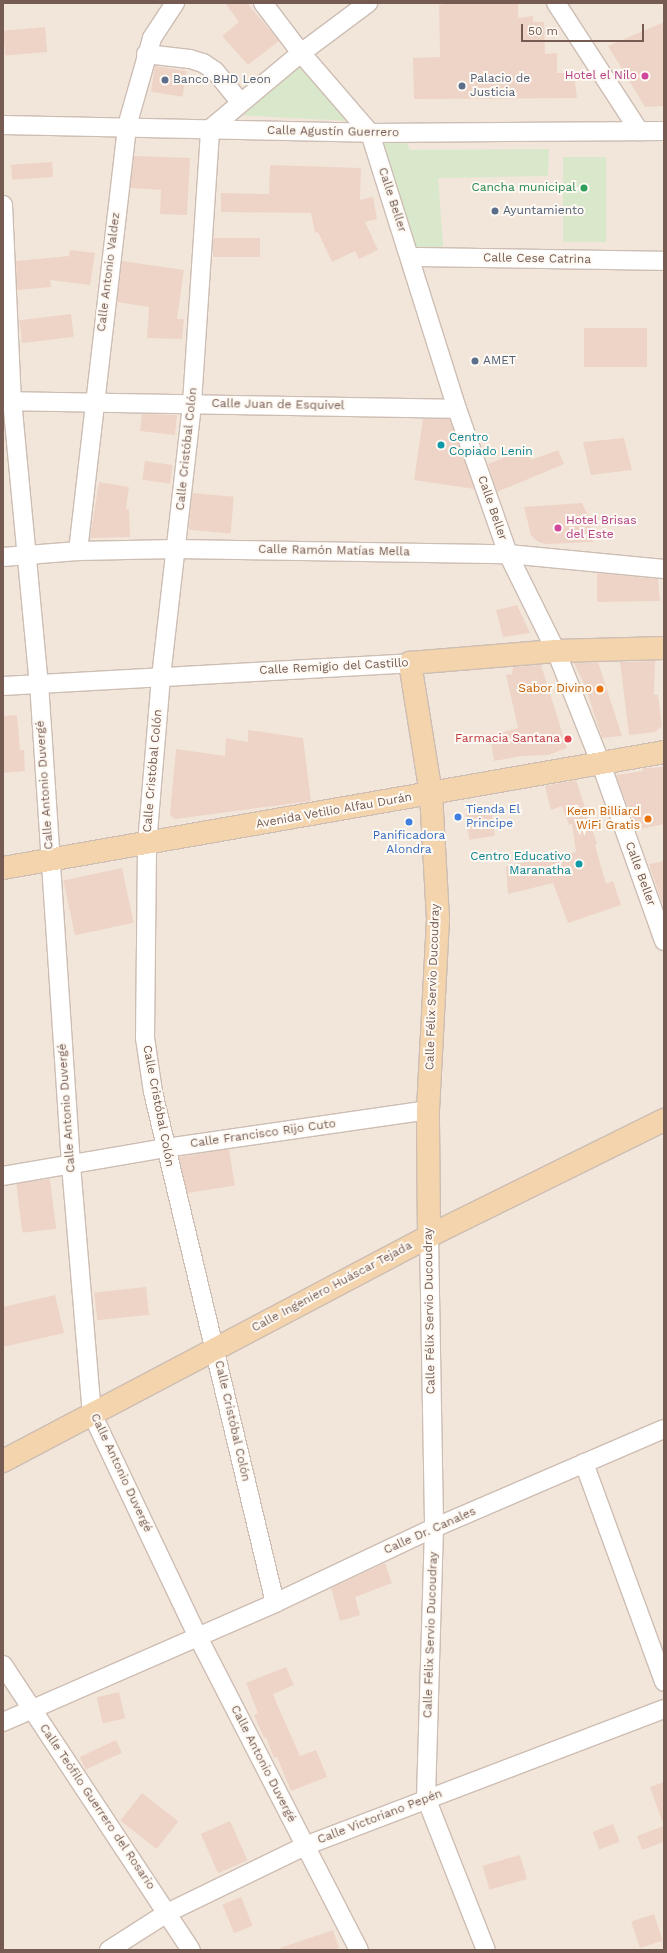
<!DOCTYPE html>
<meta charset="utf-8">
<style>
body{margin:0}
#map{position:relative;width:667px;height:1953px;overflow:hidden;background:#fbf4ec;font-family:"Work Sans",sans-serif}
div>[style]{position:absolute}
.residential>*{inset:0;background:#f2e6db;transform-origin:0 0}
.green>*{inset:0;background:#d9e8cb;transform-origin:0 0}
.building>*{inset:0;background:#eed4c6;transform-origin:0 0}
.roads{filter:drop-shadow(1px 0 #cdbdb3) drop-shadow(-1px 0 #cdbdb3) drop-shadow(0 1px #cdbdb3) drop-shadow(0 -1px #cdbdb3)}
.minor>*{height:18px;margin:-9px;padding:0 9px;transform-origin:9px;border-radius:9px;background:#fff}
.major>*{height:22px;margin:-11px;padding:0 11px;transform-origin:11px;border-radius:11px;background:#f3d4ac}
.dots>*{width:11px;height:11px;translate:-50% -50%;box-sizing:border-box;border:2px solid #fef9f3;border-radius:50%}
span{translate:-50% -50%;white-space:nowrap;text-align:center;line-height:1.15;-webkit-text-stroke:4px #fef9f3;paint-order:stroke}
.hotel-label{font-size:12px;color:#b23c85}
.right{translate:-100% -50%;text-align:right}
.left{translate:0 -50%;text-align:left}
.service-label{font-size:12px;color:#4e5e75}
.street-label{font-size:12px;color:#755b51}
.leisure-label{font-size:12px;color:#27864d}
.culture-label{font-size:12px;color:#0d838f}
.food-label{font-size:12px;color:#c56008}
.health-label{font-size:12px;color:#be3a42}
.shop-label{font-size:12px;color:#366cbe}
.frame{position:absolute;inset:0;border:4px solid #755b51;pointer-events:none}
.scale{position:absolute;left:521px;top:24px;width:123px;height:18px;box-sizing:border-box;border:2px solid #755b51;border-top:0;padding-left:5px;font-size:12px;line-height:14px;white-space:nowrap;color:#755b51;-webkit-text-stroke:3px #fef9f3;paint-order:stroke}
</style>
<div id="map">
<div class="residential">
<i style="left:3px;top:3px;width:661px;height:1947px"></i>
</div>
<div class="green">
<i style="clip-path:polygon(304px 62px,350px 121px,236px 115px)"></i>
<i style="clip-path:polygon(370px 133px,401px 133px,410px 150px,549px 149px,548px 176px,438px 178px,444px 258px,411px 257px)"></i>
<i style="left:606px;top:157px;width:85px;height:43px;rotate:90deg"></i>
</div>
<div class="building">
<i style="clip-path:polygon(225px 3px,247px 3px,279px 41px,248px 65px,222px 36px,239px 22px)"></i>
<i style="clip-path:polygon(450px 3px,518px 4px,518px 18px,533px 16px,533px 22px,544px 22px,545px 54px,557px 53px,557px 73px,574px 73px,577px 98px,414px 99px,413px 58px,440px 57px,439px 5px)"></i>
<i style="clip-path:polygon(664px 22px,664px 106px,645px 107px,608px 46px)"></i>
<i style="left:45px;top:27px;width:25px;height:42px;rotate:85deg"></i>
<i style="left:155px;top:66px;width:32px;height:26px;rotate:9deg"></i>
<i style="clip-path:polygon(134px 156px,190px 158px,187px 215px,160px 214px,161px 190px,130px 188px)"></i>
<i style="left:52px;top:162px;width:15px;height:41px;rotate:86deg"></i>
<i style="clip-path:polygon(270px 165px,361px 168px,360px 200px,373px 197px,377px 219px,365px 222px,378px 250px,359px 259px,355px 251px,332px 262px,318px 232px,315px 233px,311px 213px,221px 212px,221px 193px,269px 194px)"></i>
<i style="left:213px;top:238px;width:47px;height:19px"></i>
<i style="clip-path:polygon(70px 250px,95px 253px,90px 285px,50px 280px,51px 287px,17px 290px,16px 261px,69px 256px)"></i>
<i style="clip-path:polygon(122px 261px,184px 270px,177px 319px,184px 319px,182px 339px,147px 338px,149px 307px,117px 302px)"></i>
<i style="left:71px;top:314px;width:23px;height:52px;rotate:83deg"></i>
<i style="left:647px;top:328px;width:39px;height:63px;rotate:90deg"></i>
<i style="clip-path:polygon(142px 414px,177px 415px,175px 435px,140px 431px)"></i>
<i style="clip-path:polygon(423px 419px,450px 419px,474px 489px,414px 480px)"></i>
<i style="clip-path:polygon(624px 438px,632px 470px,591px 475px,583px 442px)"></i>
<i style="clip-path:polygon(527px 449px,531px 460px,558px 450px,564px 464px,497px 492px,488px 464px)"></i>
<i style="left:145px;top:461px;width:28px;height:19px;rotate:8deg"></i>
<i style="clip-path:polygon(99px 482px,129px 487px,126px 509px,129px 509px,130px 537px,90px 538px)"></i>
<i style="left:192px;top:493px;width:42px;height:37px;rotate:5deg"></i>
<i style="clip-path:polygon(582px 503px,590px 519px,593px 542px,546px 544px,538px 542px,531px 535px,524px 507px)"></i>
<i style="clip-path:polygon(597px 573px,658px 579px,660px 601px,597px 602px)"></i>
<i style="clip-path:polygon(517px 605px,530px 633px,503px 637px,496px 610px)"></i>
<i style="clip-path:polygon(655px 661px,654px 695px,658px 695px,662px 726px,655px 732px,629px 735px,620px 662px)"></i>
<i style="clip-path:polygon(598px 662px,622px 736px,602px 738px,585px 686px,574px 663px)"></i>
<i style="clip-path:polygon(541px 665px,567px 748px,548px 755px,522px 756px,494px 761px,490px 736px,518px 728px,506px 675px,512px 674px,513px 667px)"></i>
<i style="clip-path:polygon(17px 715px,20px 750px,24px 750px,25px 771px,3px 773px,3px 716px)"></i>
<i style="clip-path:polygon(248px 730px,303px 738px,311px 801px,176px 819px,173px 818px,170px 814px,176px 749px,225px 756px,226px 738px,248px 742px)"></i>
<i style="clip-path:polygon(664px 767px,664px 824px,636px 830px,616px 775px,643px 771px,643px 768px,646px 768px)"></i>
<i style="clip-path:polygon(576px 780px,597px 844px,595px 845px,606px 884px,613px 881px,621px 905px,568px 923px,553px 883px,508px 894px,506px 866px,576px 852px,572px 824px,569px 825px,562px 806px,551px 810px,545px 786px)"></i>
<i style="left:491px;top:810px;width:26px;height:26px;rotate:81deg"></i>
<i style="clip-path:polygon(664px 861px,664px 903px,662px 903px,649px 864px)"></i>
<i style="left:122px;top:868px;width:56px;height:60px;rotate:78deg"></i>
<i style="left:229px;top:1149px;width:37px;height:51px;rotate:81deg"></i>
<i style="left:50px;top:1179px;width:50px;height:34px;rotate:83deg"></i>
<i style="left:146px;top:1287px;width:28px;height:52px;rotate:84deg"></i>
<i style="clip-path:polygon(55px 1295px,64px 1333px,3px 1347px,3px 1307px)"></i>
<i style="clip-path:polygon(385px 1563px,392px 1583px,355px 1597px,360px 1615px,340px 1621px,331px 1588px)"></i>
<i style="clip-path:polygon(286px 1667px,294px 1685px,273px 1694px,276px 1702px,300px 1756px,316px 1750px,327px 1777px,291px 1791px,277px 1757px,274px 1758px,266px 1737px,264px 1738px,254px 1715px,258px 1713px,246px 1683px)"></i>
<i style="left:119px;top:1692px;width:27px;height:23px;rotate:77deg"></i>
<i style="left:116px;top:1740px;width:14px;height:40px;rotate:65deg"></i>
<i style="clip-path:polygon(664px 1782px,664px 1821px,662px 1821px,650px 1787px)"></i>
<i style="left:142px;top:1793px;width:46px;height:35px;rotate:38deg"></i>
<i style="left:230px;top:1821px;width:43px;height:32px;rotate:66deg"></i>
<i style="left:613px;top:1824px;width:19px;height:22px;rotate:69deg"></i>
<i style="clip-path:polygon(664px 1826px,664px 1842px,642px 1850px,637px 1836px)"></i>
<i style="left:520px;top:1855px;width:25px;height:39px;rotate:74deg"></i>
<i style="left:241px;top:1897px;width:31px;height:20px;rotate:68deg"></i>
<i style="left:654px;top:1914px;width:28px;height:24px;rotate:72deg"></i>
<i style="clip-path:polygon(333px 1930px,339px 1948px,332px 1950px,281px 1950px,280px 1948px)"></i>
</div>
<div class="roads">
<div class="minor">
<i style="left:263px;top:3px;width:63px;rotate:52.8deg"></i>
<i style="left:301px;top:53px;width:106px;rotate:49.2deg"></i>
<i style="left:370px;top:133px;width:289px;rotate:72.5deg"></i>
<i style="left:457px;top:409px;width:154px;rotate:70.6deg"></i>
<i style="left:508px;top:554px;width:108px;rotate:63.7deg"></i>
<i style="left:556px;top:651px;width:122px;rotate:68.3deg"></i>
<i style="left:601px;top:764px;width:188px;rotate:70.4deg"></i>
<i style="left:556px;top:3px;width:153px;rotate:57deg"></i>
<i style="left:146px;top:54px;width:44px;rotate:6.5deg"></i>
<i style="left:190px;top:59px;width:14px;rotate:17deg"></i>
<i style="left:203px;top:63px;width:14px;rotate:34deg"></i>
<i style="left:215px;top:71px;width:41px;rotate:50.9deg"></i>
<i style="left:3px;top:125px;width:367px;rotate:1.2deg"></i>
<i style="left:370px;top:133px;width:294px;rotate:-0.4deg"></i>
<i style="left:3px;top:205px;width:195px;rotate:87.4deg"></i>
<i style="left:12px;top:400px;width:284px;rotate:84.6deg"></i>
<i style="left:39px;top:683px;width:483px;rotate:86.2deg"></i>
<i style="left:71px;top:1165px;width:250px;rotate:85.2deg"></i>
<i style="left:92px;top:1414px;width:245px;rotate:64.6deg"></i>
<i style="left:197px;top:1635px;width:354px;rotate:62.8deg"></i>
<i style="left:411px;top:257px;width:253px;rotate:0.9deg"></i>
<i style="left:3px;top:401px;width:454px;rotate:1deg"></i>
<i style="left:78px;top:551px;width:428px;rotate:-83.4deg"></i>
<i style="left:127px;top:126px;width:91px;rotate:-74.1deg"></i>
<i style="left:152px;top:38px;width:42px;rotate:-56.7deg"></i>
<i style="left:3px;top:557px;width:75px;rotate:-4.6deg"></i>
<i style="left:78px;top:551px;width:98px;rotate:-1.2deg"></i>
<i style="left:176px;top:549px;width:332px;rotate:0.9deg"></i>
<i style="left:508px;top:554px;width:157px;rotate:5.5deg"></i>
<i style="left:3px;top:686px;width:408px;rotate:-3.2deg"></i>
<i style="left:3px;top:1176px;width:164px;rotate:-9.8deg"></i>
<i style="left:165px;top:1148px;width:266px;rotate:-8.2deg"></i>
<i style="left:429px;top:1236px;width:292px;rotate:89deg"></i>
<i style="left:434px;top:1528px;width:270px;rotate:91.7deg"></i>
<i style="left:426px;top:1798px;width:163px;rotate:68.5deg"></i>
<i style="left:584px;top:1463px;width:233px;rotate:69.9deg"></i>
<i style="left:275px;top:1603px;width:525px;rotate:-103.43deg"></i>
<i style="left:153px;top:1092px;width:55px;rotate:-98.4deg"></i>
<i style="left:145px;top:1038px;width:194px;rotate:-89.4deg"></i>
<i style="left:147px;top:844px;width:168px;rotate:-85.2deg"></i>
<i style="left:161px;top:677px;width:276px;rotate:-83.5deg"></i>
<i style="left:192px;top:403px;width:275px;rotate:-86.2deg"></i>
<i style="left:210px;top:129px;width:119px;rotate:-39.9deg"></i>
<i style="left:301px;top:53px;width:84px;rotate:-36.7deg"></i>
<i style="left:3px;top:1665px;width:341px;rotate:56.6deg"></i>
<i style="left:3px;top:1722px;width:297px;rotate:-23.6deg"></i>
<i style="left:275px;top:1603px;width:176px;rotate:-25.3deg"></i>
<i style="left:434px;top:1528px;width:250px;rotate:-23.3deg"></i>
<i style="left:109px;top:1950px;width:69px;rotate:-32.5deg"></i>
<i style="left:167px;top:1913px;width:153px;rotate:-25.9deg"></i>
<i style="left:305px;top:1846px;width:384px;rotate:-20.9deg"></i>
</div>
<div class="major">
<i style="left:3px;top:868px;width:671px;rotate:-9.95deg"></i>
<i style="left:429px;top:1236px;width:126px;rotate:-90.5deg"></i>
<i style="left:428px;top:1110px;width:191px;rotate:-87deg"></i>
<i style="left:438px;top:919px;width:125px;rotate:-93.2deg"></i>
<i style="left:431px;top:794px;width:133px;rotate:-99.1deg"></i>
<i style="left:410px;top:663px;width:146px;rotate:-4.7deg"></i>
<i style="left:556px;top:651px;width:108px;rotate:-1.6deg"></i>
<i style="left:3px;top:1461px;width:482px;rotate:-27.8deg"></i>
<i style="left:429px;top:1236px;width:262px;rotate:-26.3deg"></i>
</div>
</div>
<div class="dots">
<i style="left:645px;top:76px;background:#d1479c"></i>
<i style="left:165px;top:80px;background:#5c6f8a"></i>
<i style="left:462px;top:86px;background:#5c6f8a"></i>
<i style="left:584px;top:188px;background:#2e9e5b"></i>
<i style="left:495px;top:211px;background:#5c6f8a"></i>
<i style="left:475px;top:361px;background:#5c6f8a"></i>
<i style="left:441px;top:445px;background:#0f9aa8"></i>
<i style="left:558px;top:528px;background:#d1479c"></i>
<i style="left:600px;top:689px;background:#e8710a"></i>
<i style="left:568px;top:739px;background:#e0444e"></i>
<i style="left:458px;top:817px;background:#3f7fe0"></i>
<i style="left:648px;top:819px;background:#e8710a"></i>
<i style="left:409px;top:822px;background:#3f7fe0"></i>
<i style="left:579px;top:864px;background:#0f9aa8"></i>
</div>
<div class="hotel-label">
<span class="right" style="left:637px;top:76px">Hotel el Nilo</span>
<span class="left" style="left:566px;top:528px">Hotel Brisas<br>del Este</span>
</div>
<div class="service-label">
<span class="left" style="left:470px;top:86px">Palacio de<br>Justicia</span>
<span class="left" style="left:173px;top:80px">Banco BHD Leon</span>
<span class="left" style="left:503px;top:211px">Ayuntamiento</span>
<span class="left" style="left:483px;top:361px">AMET</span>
</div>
<div class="street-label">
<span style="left:333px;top:132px;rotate:1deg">Calle Agustín Guerrero</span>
<span style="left:392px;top:200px;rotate:72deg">Calle Beller</span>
<span style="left:537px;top:259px;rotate:1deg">Calle Cese Catrina</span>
<span style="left:109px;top:272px;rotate:-83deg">Calle Antonio Valdez</span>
<span style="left:278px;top:405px;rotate:1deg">Calle Juan de Esquivel</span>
<span style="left:187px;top:449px;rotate:-84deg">Calle Cristóbal Colón</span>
<span style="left:492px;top:508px;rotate:71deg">Calle Beller</span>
<span style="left:334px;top:551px;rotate:1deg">Calle Ramón Matías Mella</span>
<span style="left:334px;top:667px;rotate:-3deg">Calle Remigio del Castillo</span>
<span style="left:153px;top:771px;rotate:-85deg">Calle Cristóbal Colón</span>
<span style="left:45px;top:785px;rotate:-94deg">Calle Antonio Duvergé</span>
<span style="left:334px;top:811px;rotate:-10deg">Avenida Vetilio Alfau Durán</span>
<span style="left:640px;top:874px;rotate:70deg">Calle Beller</span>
<span style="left:433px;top:987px;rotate:-88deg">Calle Félix Servio Ducoudray</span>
<span style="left:158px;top:1106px;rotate:79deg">Calle Cristóbal Colón</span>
<span style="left:67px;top:1108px;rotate:-94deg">Calle Antonio Duvergé</span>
<span style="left:263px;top:1134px;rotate:-8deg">Calle Francisco Rijo Cuto</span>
<span style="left:332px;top:1287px;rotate:-28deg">Calle Ingeniero Huáscar Tejada</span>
<span style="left:430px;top:1311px;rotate:-91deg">Calle Félix Servio Ducoudray</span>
<span style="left:232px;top:1421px;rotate:77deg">Calle Cristóbal Colón</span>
<span style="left:121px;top:1473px;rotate:65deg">Calle Antonio Duvergé</span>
<span style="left:430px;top:1531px;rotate:-24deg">Calle Dr. Canales</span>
<span style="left:431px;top:1635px;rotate:-88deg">Calle Félix Servio Ducoudray</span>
<span style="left:263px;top:1764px;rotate:63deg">Calle Antonio Duvergé</span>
<span style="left:97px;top:1807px;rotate:56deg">Calle Teófilo Guerrero del Rosario</span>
<span style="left:380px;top:1817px;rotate:-21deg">Calle Victoriano Pepén</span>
</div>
<div class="leisure-label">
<span class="right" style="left:576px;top:188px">Cancha municipal</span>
</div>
<div class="culture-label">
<span class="left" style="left:449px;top:445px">Centro<br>Copiado Lenin</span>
<span class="right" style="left:571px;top:864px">Centro Educativo<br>Maranatha</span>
</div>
<div class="food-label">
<span class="right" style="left:592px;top:689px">Sabor Divino</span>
<span class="right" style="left:640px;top:819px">Keen Billiard<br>WiFi Gratis</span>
</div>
<div class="health-label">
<span class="right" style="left:560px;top:739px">Farmacia Santana</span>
</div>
<div class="shop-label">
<span class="left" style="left:466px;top:817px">Tienda El<br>Principe</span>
<span style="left:409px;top:843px">Panificadora<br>Alondra</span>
</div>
<div class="frame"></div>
<div class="scale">50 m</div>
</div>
